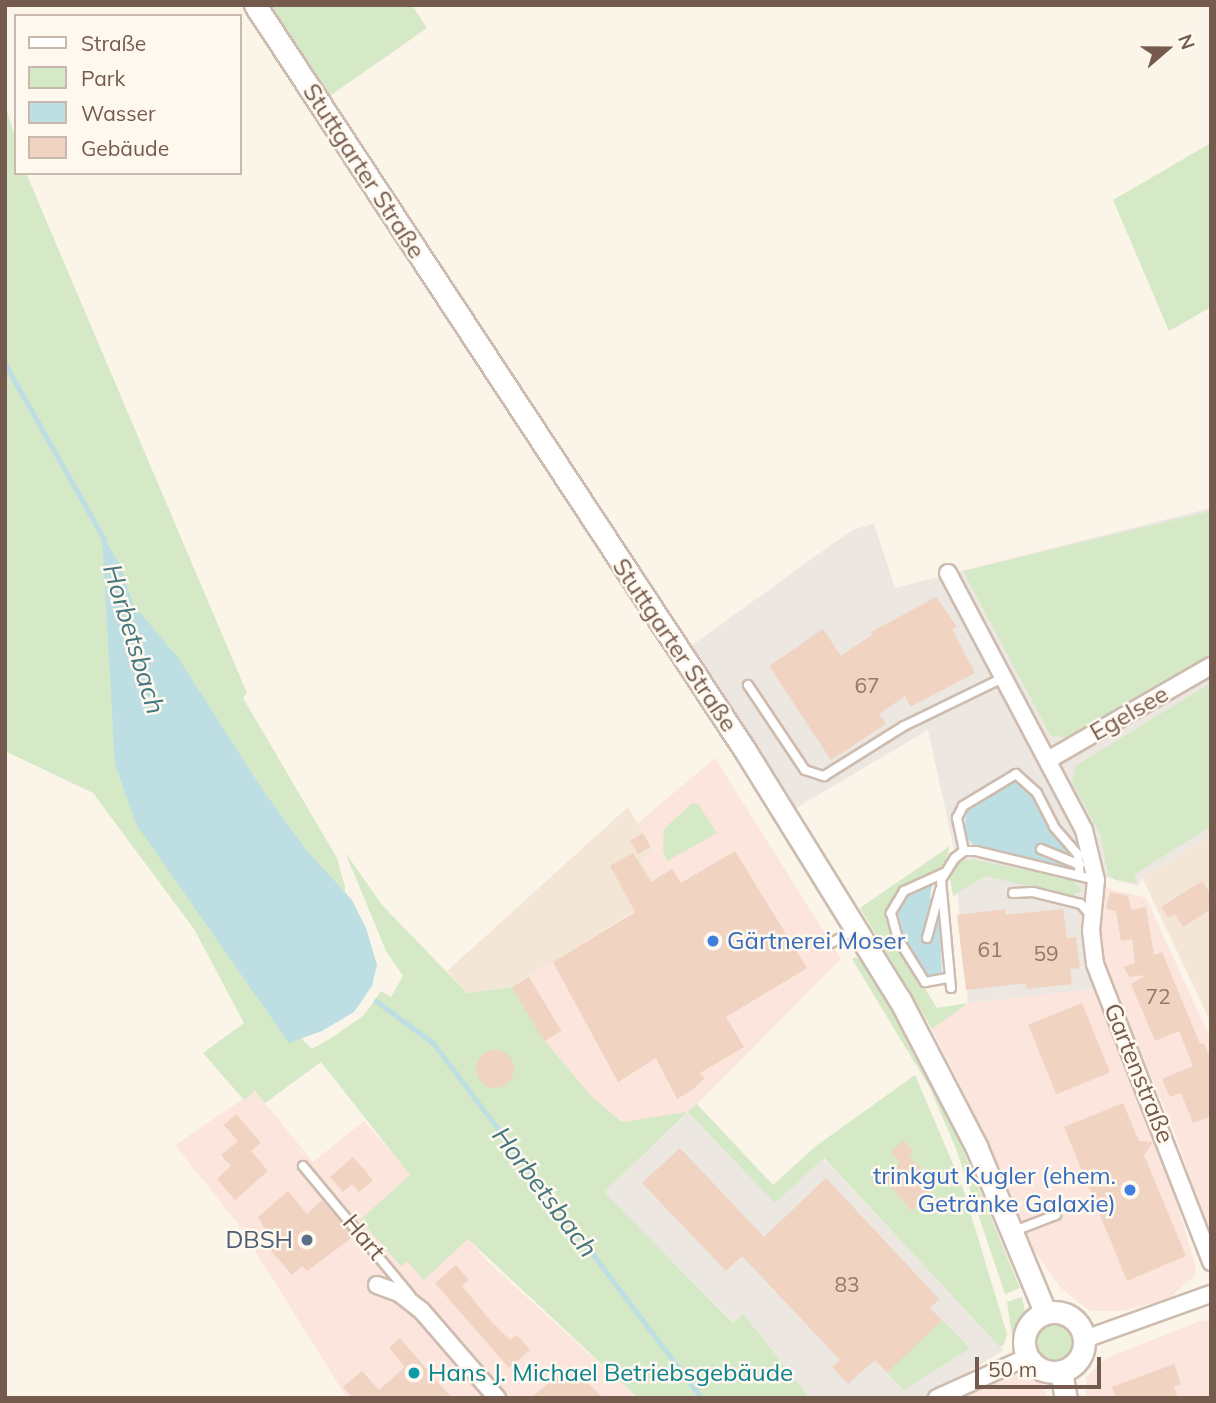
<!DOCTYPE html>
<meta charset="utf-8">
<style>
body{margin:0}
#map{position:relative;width:1216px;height:1403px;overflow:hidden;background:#fbf4e8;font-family:Mulish,sans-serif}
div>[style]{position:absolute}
.residential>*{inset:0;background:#f3e6d7}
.commercial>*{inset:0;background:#fbe5dd}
.industrial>*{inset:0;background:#ece7e1}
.green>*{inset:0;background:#d5e9c7}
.round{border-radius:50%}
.water>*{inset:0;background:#bddfe4}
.stream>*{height:5px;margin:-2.5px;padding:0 2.5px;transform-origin:2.5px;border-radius:2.5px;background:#bddfe4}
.building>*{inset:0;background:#f0d3c1;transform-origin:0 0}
.roads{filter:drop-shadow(2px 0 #cdbcaf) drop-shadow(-2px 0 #cdbcaf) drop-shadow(0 2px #cdbcaf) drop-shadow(0 -2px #cdbcaf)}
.lane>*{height:8px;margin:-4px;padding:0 4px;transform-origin:4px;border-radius:4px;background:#fff}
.street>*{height:16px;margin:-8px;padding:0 8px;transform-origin:8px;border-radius:8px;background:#fff}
.secondary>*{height:21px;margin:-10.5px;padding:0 10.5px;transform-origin:10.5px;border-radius:10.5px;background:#fff}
.secondary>.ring{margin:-10.5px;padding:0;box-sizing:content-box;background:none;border:21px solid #fff;border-radius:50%}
.dots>*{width:19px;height:19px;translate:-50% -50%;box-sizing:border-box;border:4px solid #fef8ef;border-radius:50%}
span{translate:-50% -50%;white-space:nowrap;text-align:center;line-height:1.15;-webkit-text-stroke:5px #fef8ef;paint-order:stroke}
.number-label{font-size:21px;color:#94796a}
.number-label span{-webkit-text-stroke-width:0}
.street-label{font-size:24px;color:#755b4d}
.shop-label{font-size:24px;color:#366cbe}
.left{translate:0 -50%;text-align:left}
.right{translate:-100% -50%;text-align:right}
.service-label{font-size:24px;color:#4e5e75}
.culture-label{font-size:24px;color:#0d838f}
.water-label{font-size:26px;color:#44777f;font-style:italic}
.frame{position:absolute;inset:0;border:7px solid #755b4d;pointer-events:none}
.legend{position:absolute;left:14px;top:14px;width:228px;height:161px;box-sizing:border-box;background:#fef8ef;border:2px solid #c7b9ae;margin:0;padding:9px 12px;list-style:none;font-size:21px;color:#755b4d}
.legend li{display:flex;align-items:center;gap:14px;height:35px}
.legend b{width:35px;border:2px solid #c7b9ae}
.north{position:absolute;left:1132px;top:14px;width:70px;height:70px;-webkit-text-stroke:5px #fef8ef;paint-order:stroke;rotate:70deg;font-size:19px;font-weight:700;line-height:28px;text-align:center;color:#755b4d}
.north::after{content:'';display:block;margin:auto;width:24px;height:32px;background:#755b4d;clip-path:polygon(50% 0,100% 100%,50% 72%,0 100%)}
.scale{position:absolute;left:975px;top:1357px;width:126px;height:32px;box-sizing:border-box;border:4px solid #755b4d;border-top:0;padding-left:9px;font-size:21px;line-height:24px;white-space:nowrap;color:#755b4d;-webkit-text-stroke:5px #fef8ef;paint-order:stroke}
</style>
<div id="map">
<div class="residential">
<i style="clip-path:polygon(628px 807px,653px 850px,642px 860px,661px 895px,512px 987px,467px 993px,447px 971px)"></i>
<i style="clip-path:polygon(1211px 836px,1211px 1023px,1142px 877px)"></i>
</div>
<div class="commercial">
<i style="clip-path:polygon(715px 758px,841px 959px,689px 1112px,623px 1122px,591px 1096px,545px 1041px,512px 987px,661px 896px,642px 859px,653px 850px,638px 823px)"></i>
<i style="clip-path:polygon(1103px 887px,1146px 898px,1211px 1040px,1211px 1243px,1175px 1133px,1104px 965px,1098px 928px)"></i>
<i style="clip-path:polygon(1094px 989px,1163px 1156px,1196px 1268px,1195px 1275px,1168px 1299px,1122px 1311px,1091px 1311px,1082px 1305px,1062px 1289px,1032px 1248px,991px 1147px,932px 1029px,968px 1003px)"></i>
<i style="clip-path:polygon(255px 1091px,313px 1162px,364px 1121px,490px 1264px,638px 1398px,347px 1398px,239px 1225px,175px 1145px)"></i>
<i style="clip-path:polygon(1203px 1320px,1211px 1322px,1211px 1398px,1086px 1398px,1086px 1377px,1106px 1358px)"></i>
<i style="clip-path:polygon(1021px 1374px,1040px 1378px,1047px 1398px,954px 1398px,995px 1379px)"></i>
</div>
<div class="industrial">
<i style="clip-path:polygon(evenodd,1211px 508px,1211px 836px,1142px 877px,1138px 886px,1092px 873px,1085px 942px,1094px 989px,968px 1003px,953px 844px,928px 730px,796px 808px,688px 648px,831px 545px,855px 529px,874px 524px,895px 588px,1211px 508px,1032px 793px,1051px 829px,975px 847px,1032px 793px)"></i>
<i style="clip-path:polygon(689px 1112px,775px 1203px,823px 1158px,1004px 1350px,925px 1398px,810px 1398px,743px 1315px,734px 1323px,603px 1192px)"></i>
</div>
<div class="green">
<i style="clip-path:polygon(265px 5px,412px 5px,427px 28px,327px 98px)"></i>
<i style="clip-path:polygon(5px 105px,16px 139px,16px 173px,26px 173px,247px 693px,243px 698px,337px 858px,345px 887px,342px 960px,352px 900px,365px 927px,300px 1037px,312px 1049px,333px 1037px,364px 1015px,381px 991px,391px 997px,403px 976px,386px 951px,345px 852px,382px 905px,467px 993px,512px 987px,545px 1041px,591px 1096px,622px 1122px,688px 1112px,697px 1104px,773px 1185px,816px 1146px,915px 1075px,962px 1185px,1007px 1334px,1004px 1344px,1000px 1347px,824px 1158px,775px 1203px,688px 1112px,604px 1192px,733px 1323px,743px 1314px,810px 1398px,638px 1398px,468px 1239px,424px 1280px,407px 1261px,401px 1266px,360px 1220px,410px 1175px,321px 1062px,265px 1103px,255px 1091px,244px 1100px,203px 1053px,244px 1023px,194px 929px,93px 793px,5px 751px)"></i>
<i style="clip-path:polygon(1211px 143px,1211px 307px,1169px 331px,1113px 200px)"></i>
<i style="clip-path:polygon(1211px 511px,1211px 657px,1074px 738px,1051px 736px,963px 571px)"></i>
<i style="clip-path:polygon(1211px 683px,1211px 826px,1135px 874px,1136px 883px,1116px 880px,1108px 875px,1101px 836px,1072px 782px,1075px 766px)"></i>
<i style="clip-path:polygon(691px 804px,698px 804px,717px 833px,667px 861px,663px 851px,664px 829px)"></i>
<i style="clip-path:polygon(950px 846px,944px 866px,901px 888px,888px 912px,895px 940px,937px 1008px,968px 1003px,932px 1029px,860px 908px)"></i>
<i style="clip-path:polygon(971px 859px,1071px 879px,1083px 891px,1071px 896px,985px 876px,953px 896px,949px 873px,957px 863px)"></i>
<i style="clip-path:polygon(856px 957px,869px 968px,941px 1096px,1020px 1288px,1005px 1294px,956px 1149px,930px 1088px,852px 959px)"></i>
<i style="clip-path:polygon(1022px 1297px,1025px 1312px,1013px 1342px,1007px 1302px)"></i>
<i style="clip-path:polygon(942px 1320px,970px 1348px,904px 1390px,887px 1373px)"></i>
<i class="round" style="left:1035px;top:1321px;width:40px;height:40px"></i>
</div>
<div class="water">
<i style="clip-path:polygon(102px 536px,120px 564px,133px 604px,179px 659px,262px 789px,307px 851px,351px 899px,366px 928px,377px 965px,372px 986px,354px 1012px,322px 1031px,289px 1043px,136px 824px,115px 764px)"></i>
<i style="clip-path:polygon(1016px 781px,1032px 793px,1051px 829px,1073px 855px,1068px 867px,975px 847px,964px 834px,967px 808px)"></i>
<i style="clip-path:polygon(933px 879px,930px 898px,939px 904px,942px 974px,926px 978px,903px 937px,895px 914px,906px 894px)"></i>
</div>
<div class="stream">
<i style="left:5px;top:364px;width:203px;rotate:60.5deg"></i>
<i style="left:376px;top:1001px;width:71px;rotate:36.4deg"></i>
<i style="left:433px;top:1043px;width:445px;rotate:52.9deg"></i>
</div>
<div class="building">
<i style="clip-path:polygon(936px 597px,957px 627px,952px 629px,975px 673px,910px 707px,905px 696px,879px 714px,886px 724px,831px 760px,769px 666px,823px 629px,841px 656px,872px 635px,871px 632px)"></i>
<i style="left:643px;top:833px;width:16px;height:15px;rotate:60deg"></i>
<i style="clip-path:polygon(735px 851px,807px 968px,726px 1017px,744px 1047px,700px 1073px,705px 1078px,692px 1090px,677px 1099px,656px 1058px,618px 1082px,553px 962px,635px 912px,610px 866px,618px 861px,633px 853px,651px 882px,672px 869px,681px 883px)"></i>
<i style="clip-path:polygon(1202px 881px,1211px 895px,1211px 909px,1183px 927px,1175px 914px,1168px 918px,1161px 907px)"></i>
<i style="clip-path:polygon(1110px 892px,1128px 896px,1131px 910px,1146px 907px,1154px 955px,1162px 952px,1200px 1044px,1204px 1043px,1211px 1060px,1211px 1116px,1193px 1123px,1181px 1093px,1170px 1097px,1162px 1079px,1193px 1066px,1179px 1031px,1155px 1041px,1131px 984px,1146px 975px,1129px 977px,1124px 967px,1135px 963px,1132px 939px,1121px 941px,1116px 911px,1106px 909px)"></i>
<i style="clip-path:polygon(1005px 909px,1005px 915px,1063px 909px,1067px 938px,1076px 937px,1080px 968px,1070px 969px,1072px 984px,1027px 989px,1026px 983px,966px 990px,957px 915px)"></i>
<i style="left:529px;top:977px;width:63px;height:20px;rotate:59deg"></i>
<i style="left:1082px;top:1003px;width:75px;height:58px;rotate:68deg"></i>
<i class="round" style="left:476px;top:1050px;width:38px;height:38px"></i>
<i style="clip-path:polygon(1123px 1103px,1139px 1141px,1153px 1142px,1144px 1155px,1186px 1256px,1127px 1281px,1064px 1127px)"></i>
<i style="clip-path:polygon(236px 1114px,261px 1143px,251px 1151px,268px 1171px,235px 1200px,217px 1179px,231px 1166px,221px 1155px,238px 1141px,224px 1125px)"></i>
<i style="clip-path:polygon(904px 1140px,914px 1152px,909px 1156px,921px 1168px,914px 1175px,931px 1193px,911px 1211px,884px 1178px,900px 1163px,891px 1152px)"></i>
<i style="clip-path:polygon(680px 1148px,764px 1237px,826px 1178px,939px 1299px,930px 1308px,942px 1320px,887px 1373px,875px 1360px,848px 1384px,832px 1367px,840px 1360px,742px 1256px,726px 1271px,642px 1183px)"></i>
<i style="clip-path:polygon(353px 1157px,373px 1180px,359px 1192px,352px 1184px,343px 1192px,330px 1177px)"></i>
<i style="clip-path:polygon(288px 1191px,307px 1214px,322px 1200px,353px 1237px,307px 1271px,302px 1266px,292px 1275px,267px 1246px,272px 1242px,258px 1217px)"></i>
<i style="clip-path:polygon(456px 1265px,469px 1280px,462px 1286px,489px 1319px,510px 1340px,517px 1335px,530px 1350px,509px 1368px,435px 1283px)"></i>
<i style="clip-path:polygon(400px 1338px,416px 1357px,452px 1398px,353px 1398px,343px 1387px,362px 1371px,379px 1390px,405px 1367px,389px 1348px)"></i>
<i style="clip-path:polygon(1174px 1364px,1181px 1384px,1174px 1387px,1178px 1398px,1116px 1398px,1112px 1387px)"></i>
<i style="clip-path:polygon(570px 1365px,603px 1398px,531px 1398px)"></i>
</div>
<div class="roads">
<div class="lane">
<i style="left:748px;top:685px;width:102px;rotate:56.2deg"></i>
<i style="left:805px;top:770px;width:20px;rotate:18deg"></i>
<i style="left:824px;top:776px;width:94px;rotate:-32deg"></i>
<i style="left:904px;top:726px;width:110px;rotate:-25.9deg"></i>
<i style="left:1041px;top:849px;width:42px;rotate:22.3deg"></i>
<i style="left:964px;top:851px;width:34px;rotate:-102deg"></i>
<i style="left:957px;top:818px;width:13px;rotate:-63deg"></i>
<i style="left:963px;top:806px;width:62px;rotate:-31.1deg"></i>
<i style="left:1016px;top:774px;width:28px;rotate:42deg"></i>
<i style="left:1037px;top:793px;width:38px;rotate:63deg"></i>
<i style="left:1054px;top:827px;width:37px;rotate:49deg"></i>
<i style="left:1078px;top:855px;width:21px;rotate:85deg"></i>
<i style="left:944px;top:873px;width:44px;rotate:155.8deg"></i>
<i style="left:904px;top:891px;width:26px;rotate:121deg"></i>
<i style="left:891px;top:913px;width:27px;rotate:75deg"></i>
<i style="left:898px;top:939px;width:51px;rotate:57.9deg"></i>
<i style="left:925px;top:982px;width:23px;rotate:-10deg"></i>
<i style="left:1013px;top:893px;width:20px;rotate:-3deg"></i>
<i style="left:1033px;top:892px;width:49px;rotate:14deg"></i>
<i style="left:1081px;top:904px;width:16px;rotate:50deg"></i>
<i style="left:927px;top:938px;width:50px;rotate:-74.8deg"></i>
<i style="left:831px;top:943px;width:29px;rotate:-29deg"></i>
<i style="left:951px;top:988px;width:108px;rotate:-95.3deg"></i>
<i style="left:941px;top:880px;width:26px;rotate:-58deg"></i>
<i style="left:955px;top:858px;width:11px;rotate:-38deg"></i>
<i style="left:964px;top:851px;width:12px"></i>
<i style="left:976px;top:851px;width:123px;rotate:13.6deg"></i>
<i style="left:303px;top:1166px;width:168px;rotate:50.3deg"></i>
<i style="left:1014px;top:1231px;width:45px;rotate:-20.9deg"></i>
</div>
<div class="street">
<i style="left:948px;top:573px;width:291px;rotate:62.1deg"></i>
<i style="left:1084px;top:830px;width:51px;rotate:76.5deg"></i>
<i style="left:1096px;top:880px;width:51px;rotate:95.6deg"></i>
<i style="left:1091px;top:931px;width:33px;rotate:83deg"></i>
<i style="left:1095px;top:964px;width:320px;rotate:68.7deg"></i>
<i style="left:1048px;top:760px;width:188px;rotate:-30deg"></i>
<i style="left:377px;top:1285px;width:23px;rotate:20deg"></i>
<i style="left:399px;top:1293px;width:29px;rotate:38deg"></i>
<i style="left:422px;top:1311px;width:115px;rotate:49.2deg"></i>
<i style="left:1085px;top:1339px;width:134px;rotate:-19.7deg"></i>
<i style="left:937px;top:1398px;width:100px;rotate:-24.3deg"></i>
</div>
<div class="secondary">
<i style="left:255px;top:5px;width:894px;rotate:56.68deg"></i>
<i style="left:746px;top:752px;width:292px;rotate:58.2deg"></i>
<i style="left:900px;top:1000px;width:165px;rotate:62.5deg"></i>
<i style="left:976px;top:1146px;width:180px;rotate:67.4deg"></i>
<i class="ring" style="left:1024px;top:1312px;width:39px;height:39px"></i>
<i style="left:1061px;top:1371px;width:27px;rotate:80deg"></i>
</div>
</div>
<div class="dots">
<i style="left:713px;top:941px;background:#3f7fe0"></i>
<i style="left:1130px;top:1190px;background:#3f7fe0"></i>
<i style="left:307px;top:1240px;background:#5c6f8a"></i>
<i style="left:414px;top:1373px;background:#0f9aa8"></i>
</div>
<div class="number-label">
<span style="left:867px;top:685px">67</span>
<span style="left:990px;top:949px">61</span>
<span style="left:1046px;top:953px">59</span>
<span style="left:1158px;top:996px">72</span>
<span style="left:847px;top:1284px">83</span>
</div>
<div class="street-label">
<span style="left:364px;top:171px;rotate:57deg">Stuttgarter Straße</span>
<span style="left:675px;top:645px;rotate:56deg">Stuttgarter Straße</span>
<span style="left:1129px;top:713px;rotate:-30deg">Egelsee</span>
<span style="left:1139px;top:1073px;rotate:68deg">Gartenstraße</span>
<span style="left:364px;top:1237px;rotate:50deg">Hart</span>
</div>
<div class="shop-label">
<span class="left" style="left:727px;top:941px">Gärtnerei Moser</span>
<span class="right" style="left:1116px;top:1190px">trinkgut Kugler (ehem.<br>Getränke Galaxie)</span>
</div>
<div class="service-label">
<span class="right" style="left:293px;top:1240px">DBSH</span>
</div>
<div class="culture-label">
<span class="left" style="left:428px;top:1373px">Hans J. Michael Betriebsgebäude</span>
</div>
<div class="water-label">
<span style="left:134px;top:639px;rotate:73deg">Horbetsbach</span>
<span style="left:545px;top:1192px;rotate:53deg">Horbetsbach</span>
</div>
<div class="frame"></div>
<ul class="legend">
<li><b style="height:9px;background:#fff"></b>Straße</li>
<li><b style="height:19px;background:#d5e9c7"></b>Park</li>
<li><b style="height:19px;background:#bddfe4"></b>Wasser</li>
<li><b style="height:19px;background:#f0d3c1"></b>Gebäude</li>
</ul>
<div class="north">N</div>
<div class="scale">50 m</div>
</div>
